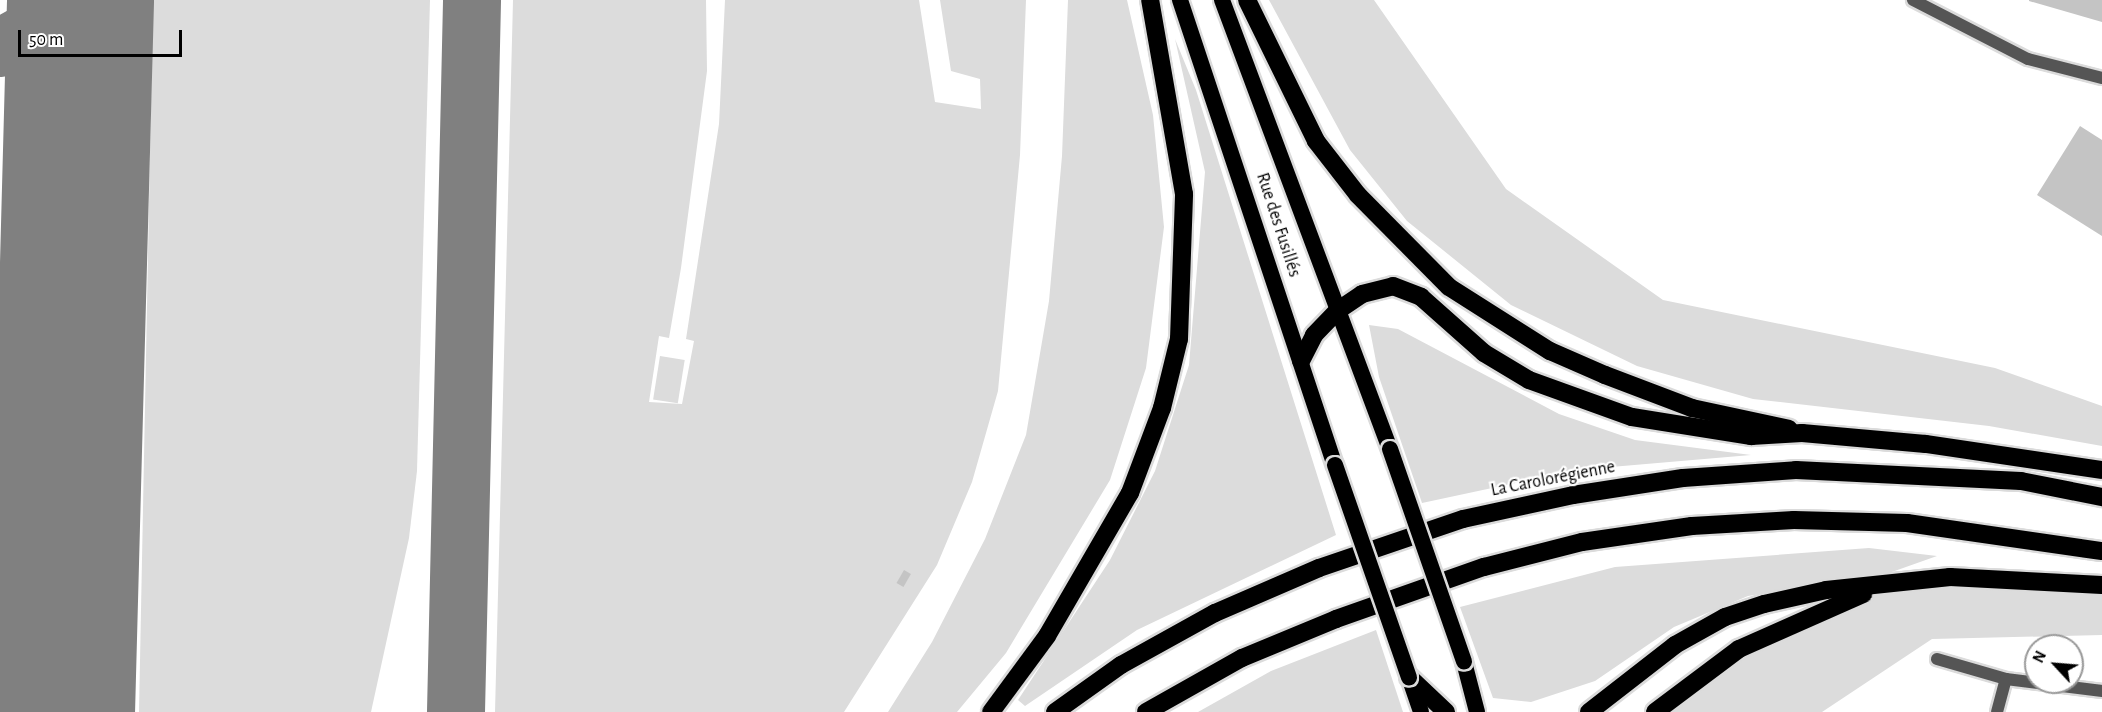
<!DOCTYPE html>
<meta charset="utf-8">
<style>
body{margin:0}
#map{position:relative;width:2102px;height:712px;overflow:hidden;background:#fff;font-family:"Alegreya Sans",sans-serif}
div>[style]{position:absolute}
.green>*{inset:0;background:#dcdcdc;transform-origin:0 0}
.taxiway>*{height:58px;margin:-29px;padding:0 29px;transform-origin:29px;border-radius:29px;background:#808080}
.runway>*{height:147px;margin:-73.5px;padding:0 73.5px;transform-origin:73.5px;border-radius:73.5px;background:#808080}
.building>*{inset:0;background:#c4c4c4;transform-origin:0 0}
.roads{filter:drop-shadow(2px 0 #dbdbdb) drop-shadow(-2px 0 #dbdbdb) drop-shadow(0 2px #dbdbdb) drop-shadow(0 -2px #dbdbdb)}
.service>*{height:12px;margin:-6px;padding:0 6px;transform-origin:6px;border-radius:6px;background:#555}
.minor>*{height:12px;margin:-6px;padding:0 6px;transform-origin:6px;border-radius:6px;background:#555}
.trunk>*{height:16px;margin:-8px;padding:0 8px;transform-origin:8px;border-radius:8px;background:#000}
.motorway>*{height:18px;margin:-9px;padding:0 9px;transform-origin:9px;border-radius:9px;background:#000}
.bridges{filter:drop-shadow(2px 0 #dbdbdb) drop-shadow(-2px 0 #dbdbdb) drop-shadow(0 2px #dbdbdb) drop-shadow(0 -2px #dbdbdb)}
.trunk-bridge>*{height:16px;margin:-8px;padding:0 8px;transform-origin:8px;border-radius:8px;background:#000}
span{translate:-50% -50%;white-space:nowrap;text-align:center;line-height:1.15;-webkit-text-stroke:4.5px #fff;paint-order:stroke}
.street-label{font-size:18px;color:#000}
.north{position:absolute;left:2024px;top:634px;width:60px;height:60px;box-sizing:border-box;background:#fff;border:2px solid #999;border-radius:50%;rotate:296deg;font-size:16px;font-weight:700;line-height:24px;text-align:center;color:#000}
.north::after{content:'';display:block;margin:auto;width:21px;height:27px;background:#000;clip-path:polygon(50% 0,100% 100%,50% 72%,0 100%)}
.scale{position:absolute;left:18px;top:30px;width:164px;height:27px;box-sizing:border-box;border:3px solid #000;border-top:0;padding-left:8px;font-size:18px;line-height:21px;white-space:nowrap;color:#000;-webkit-text-stroke:4px #fff;paint-order:stroke}
</style>
<div id="map">
<div class="green">
<i style="clip-path:polygon(153px 0,430px 0,417px 471px,409px 538px,371px 712px,139px 712px)"></i>
<i style="clip-path:polygon(513px 0,706px 0,707px 71px,681px 268px,669px 338px,659px 336px,649px 402px,682px 404px,694px 341px,686px 339px,719px 124px,725px 0,919px 0,935px 102px,981px 109px,980px 79px,951px 71px,940px 0,1026px 0,1020px 155px,998px 391px,972px 482px,937px 565px,844px 712px,495px 712px)"></i>
<i style="clip-path:polygon(1068px 0,1127px 0,1153px 115px,1164px 227px,1146px 368px,1110px 480px,1006px 653px,957px 712px,888px 712px,932px 642px,985px 539px,1026px 435px,1049px 301px,1062px 156px)"></i>
<i style="clip-path:polygon(1269px 0,1374px 0,1506px 189px,1663px 300px,1995px 368px,2102px 406px,2102px 446px,1989px 426px,1753px 399px,1637px 366px,1511px 305px,1407px 221px,1350px 150px)"></i>
<i style="clip-path:polygon(1175px 39px,1196px 90px,1336px 535px,1137px 630px,1025px 706px,1018px 700px,1110px 560px,1155px 471px,1189px 365px,1205px 172px)"></i>
<i style="clip-path:polygon(1369px 325px,1398px 329px,1559px 414px,1635px 440px,1751px 455px,1576px 470px,1422px 503px,1379px 377px)"></i>
<i style="left:660px;top:356px;width:25px;height:44px;rotate:9deg"></i>
<i style="clip-path:polygon(1869px 548px,1937px 556px,1889px 573px,1748px 596px,1674px 627px,1595px 681px,1531px 702px,1493px 698px,1460px 607px,1615px 567px)"></i>
<i style="clip-path:polygon(1980px 576px,2102px 589px,2102px 635px,1932px 639px,1822px 712px,1654px 712px,1684px 676px,1864px 593px)"></i>
<i style="clip-path:polygon(1376px 630px,1403px 712px,1198px 712px,1271px 671px)"></i>
</div>
<div class="taxiway">
<i style="left:0;top:48px;width:31px;rotate:-29deg"></i>
<i style="left:27px;top:33px;width:43px;rotate:-50.7deg"></i>
<i style="left:0;top:392px;width:128px;rotate:62deg"></i>
<i style="left:60px;top:505px;width:38px;rotate:85deg"></i>
<i style="left:63px;top:543px;width:114px;rotate:94.5deg"></i>
<i style="left:54px;top:657px;width:20px;rotate:120deg"></i>
<i style="left:44px;top:674px;width:25px;rotate:143deg"></i>
<i style="left:24px;top:689px;width:25px;rotate:164deg"></i>
<i style="left:62px;top:680px;width:33px;rotate:74deg"></i>
<i style="left:456px;top:712px;width:712px;rotate:-88.71deg"></i>
</div>
<div class="runway">
<i style="left:61px;top:712px;width:712px;rotate:-88.47deg"></i>
</div>
<div class="building">
<i style="clip-path:polygon(2029px 0,2102px 0,2102px 22px,2029px 1px)"></i>
<i style="clip-path:polygon(2080px 126px,2102px 140px,2102px 236px,2037px 195px)"></i>
<i style="left:904px;top:570px;width:8px;height:15px;rotate:30deg"></i>
</div>
<div class="roads">
<div class="service">
<i style="left:1937px;top:659px;width:72px;rotate:16.2deg"></i>
<i style="left:2006px;top:679px;width:97px;rotate:7.1deg"></i>
<i style="left:1997px;top:712px;width:34px;rotate:-75deg"></i>
</div>
<div class="minor">
<i style="left:1913px;top:0;width:129px;rotate:27.2deg"></i>
<i style="left:2028px;top:59px;width:76px;rotate:14.4deg"></i>
</div>
<div class="trunk">
<i style="left:1180px;top:0;width:490px;rotate:71.6deg"></i>
<i style="left:1222px;top:0;width:479px;rotate:69.5deg"></i>
<i style="left:1464px;top:662px;width:52px;rotate:75.4deg"></i>
<i style="left:1409px;top:677px;width:37px;rotate:71deg"></i>
</div>
<div class="motorway">
<i style="left:1247px;top:0;width:157px;rotate:63.9deg"></i>
<i style="left:1316px;top:141px;width:68px;rotate:52.1deg"></i>
<i style="left:1358px;top:195px;width:129px;rotate:45.3deg"></i>
<i style="left:1449px;top:287px;width:120px;rotate:32.4deg"></i>
<i style="left:1550px;top:351px;width:60px;rotate:23.6deg"></i>
<i style="left:1605px;top:375px;width:93px;rotate:20.8deg"></i>
<i style="left:1692px;top:408px;width:99px;rotate:12.2deg"></i>
<i style="left:1301px;top:361px;width:29px;rotate:-63deg"></i>
<i style="left:1314px;top:335px;width:33px;rotate:-46deg"></i>
<i style="left:1337px;top:311px;width:30px;rotate:-34deg"></i>
<i style="left:1362px;top:294px;width:32px;rotate:-14deg"></i>
<i style="left:1393px;top:286px;width:30px;rotate:21deg"></i>
<i style="left:1421px;top:297px;width:84px;rotate:41.6deg"></i>
<i style="left:1484px;top:353px;width:52px;rotate:31deg"></i>
<i style="left:1529px;top:380px;width:109px;rotate:19.8deg"></i>
<i style="left:1632px;top:417px;width:121px;rotate:9.1deg"></i>
<i style="left:1751px;top:436px;width:51px;rotate:-3.4deg"></i>
<i style="left:1802px;top:433px;width:124px;rotate:5.1deg"></i>
<i style="left:1926px;top:444px;width:178px;rotate:8.4deg"></i>
<i style="left:1409px;top:677px;width:51px;rotate:43.4deg"></i>
<i style="left:991px;top:712px;width:94px;rotate:-53.6deg"></i>
<i style="left:1047px;top:636px;width:165px;rotate:-59.9deg"></i>
<i style="left:1130px;top:493px;width:91px;rotate:-69.4deg"></i>
<i style="left:1162px;top:408px;width:71px;rotate:-76.2deg"></i>
<i style="left:1179px;top:339px;width:145px;rotate:-88deg"></i>
<i style="left:1184px;top:194px;width:197px;rotate:-99.9deg"></i>
<i style="left:1055px;top:712px;width:81px;rotate:-35.5deg"></i>
<i style="left:1121px;top:665px;width:107px;rotate:-29deg"></i>
<i style="left:1215px;top:613px;width:113px;rotate:-23.4deg"></i>
<i style="left:1319px;top:568px;width:152px;rotate:-18.8deg"></i>
<i style="left:1463px;top:519px;width:113px;rotate:-12.3deg"></i>
<i style="left:1573px;top:495px;width:111px;rotate:-8.8deg"></i>
<i style="left:1683px;top:478px;width:113px;rotate:-4deg"></i>
<i style="left:1796px;top:470px;width:225px;rotate:2.8deg"></i>
<i style="left:2021px;top:481px;width:83px;rotate:11.2deg"></i>
<i style="left:1146px;top:712px;width:110px;rotate:-29.4deg"></i>
<i style="left:1242px;top:658px;width:102px;rotate:-22.5deg"></i>
<i style="left:1336px;top:619px;width:157px;rotate:-19.4deg"></i>
<i style="left:1484px;top:567px;width:101px;rotate:-14.3deg"></i>
<i style="left:1582px;top:542px;width:111px;rotate:-8.3deg"></i>
<i style="left:1692px;top:526px;width:102px;rotate:-3.4deg"></i>
<i style="left:1794px;top:520px;width:113px;rotate:1.5deg"></i>
<i style="left:1907px;top:523px;width:197px;rotate:8.2deg"></i>
<i style="left:1589px;top:712px;width:109px;rotate:-37.9deg"></i>
<i style="left:1675px;top:645px;width:57px;rotate:-29.2deg"></i>
<i style="left:1725px;top:617px;width:41px;rotate:-18.4deg"></i>
<i style="left:1764px;top:604px;width:64px;rotate:-12.7deg"></i>
<i style="left:1826px;top:590px;width:125px;rotate:-6deg"></i>
<i style="left:1950px;top:577px;width:152px;rotate:3deg"></i>
<i style="left:1655px;top:712px;width:105px;rotate:-36.9deg"></i>
<i style="left:1739px;top:649px;width:136px;rotate:-23.9deg"></i>
</div>
</div>
<div class="bridges">
<div class="trunk-bridge">
<i style="left:1390px;top:449px;width:225px;rotate:70.8deg"></i>
<i style="left:1335px;top:465px;width:225px;rotate:70.8deg"></i>
</div>
</div>
<div class="street-label">
<span style="left:1278px;top:225px;rotate:72deg">Rue des Fusillés</span>
<span style="left:1553px;top:479px;rotate:-11deg">La Carolorégienne</span>
</div>
<div class="north">N</div>
<div class="scale">50 m</div>
</div>
